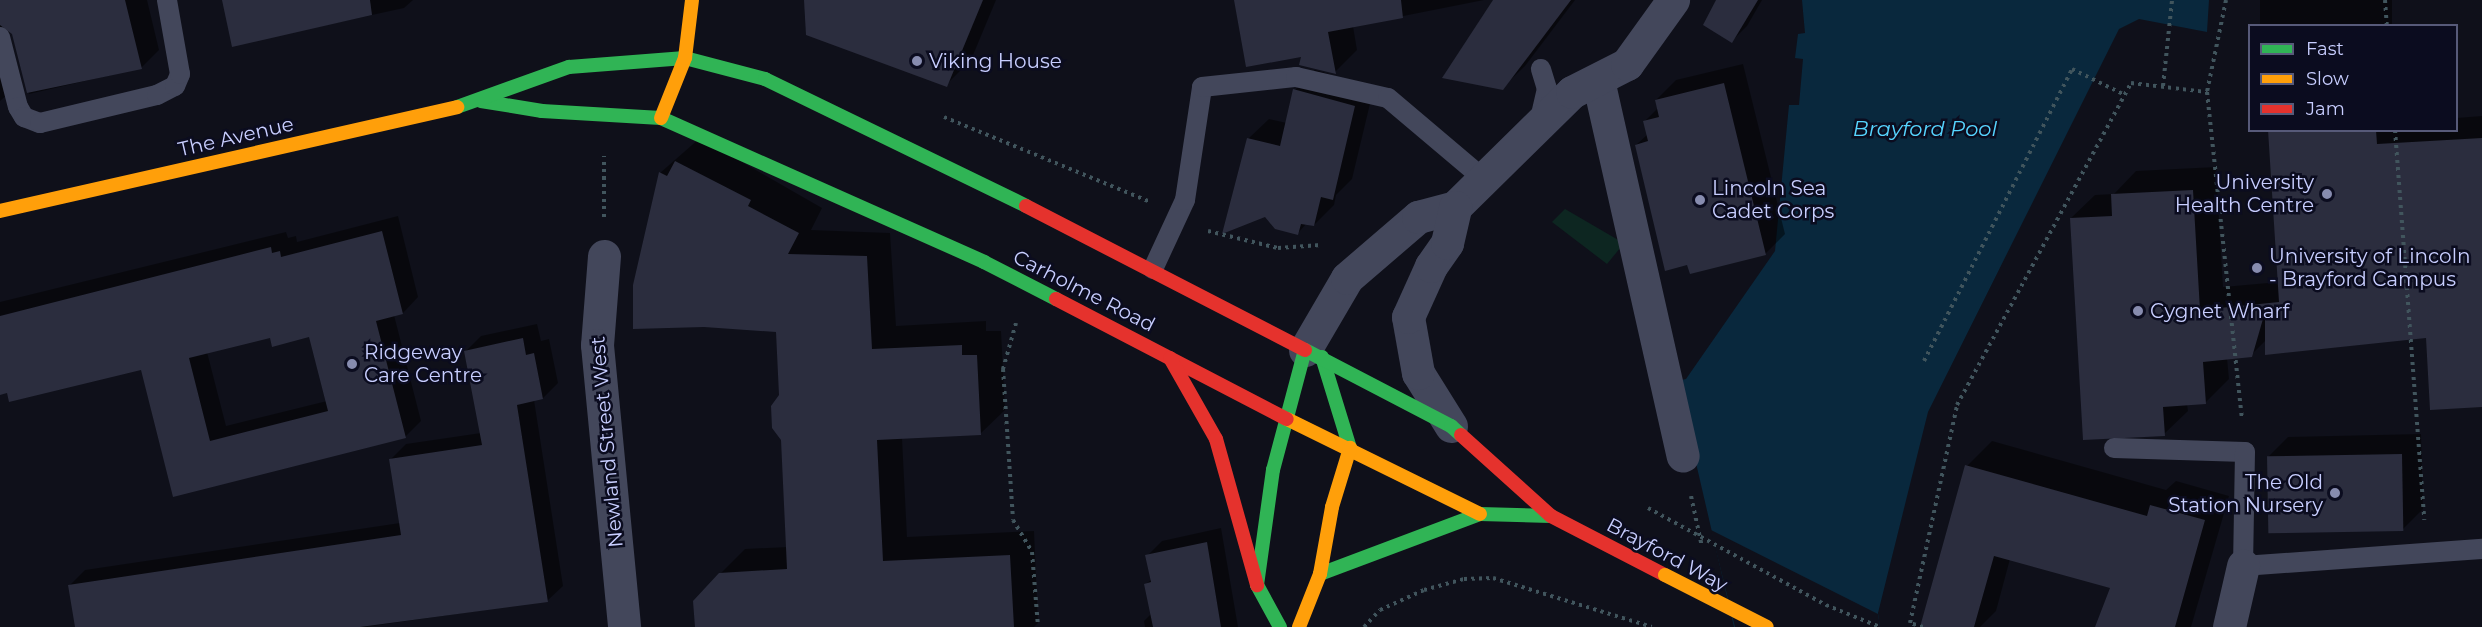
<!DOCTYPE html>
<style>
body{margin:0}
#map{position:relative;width:2482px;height:627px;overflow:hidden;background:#0f101a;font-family:Montserrat,sans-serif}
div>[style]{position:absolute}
.green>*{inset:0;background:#0d2621}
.water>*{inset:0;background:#09283d}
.pier>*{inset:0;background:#0f101a}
.shadow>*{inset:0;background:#0007;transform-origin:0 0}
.building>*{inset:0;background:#2b2d3e;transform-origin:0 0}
.path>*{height:4px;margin-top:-2px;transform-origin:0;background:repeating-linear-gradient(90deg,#41555d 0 3px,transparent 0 7.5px)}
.lane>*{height:20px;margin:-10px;padding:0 10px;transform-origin:10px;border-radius:10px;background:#43475b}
.street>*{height:33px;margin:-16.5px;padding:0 16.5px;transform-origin:16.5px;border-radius:16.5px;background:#43475b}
.fast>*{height:14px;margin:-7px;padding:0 7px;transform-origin:7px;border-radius:7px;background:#30b455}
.slow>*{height:14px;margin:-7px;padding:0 7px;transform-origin:7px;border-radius:7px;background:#ff9f0a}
.jam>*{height:14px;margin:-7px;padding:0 7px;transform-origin:7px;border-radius:7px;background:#e5322d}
.path-bridge>*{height:4px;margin-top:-2px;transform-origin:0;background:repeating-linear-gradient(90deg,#41555d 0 3px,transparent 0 7.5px)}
.slow-bridge>*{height:14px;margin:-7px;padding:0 7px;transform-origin:7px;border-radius:7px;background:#ff9f0a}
.dots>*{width:16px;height:16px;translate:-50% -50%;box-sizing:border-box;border:3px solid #0b0c1f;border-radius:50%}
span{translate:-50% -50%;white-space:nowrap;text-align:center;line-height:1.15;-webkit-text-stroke:5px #0b0c1f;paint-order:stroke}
.poi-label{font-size:20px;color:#c8ceff}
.left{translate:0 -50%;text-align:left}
.right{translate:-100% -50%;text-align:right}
.street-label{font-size:20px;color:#c8ceff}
.water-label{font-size:21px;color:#56d5ff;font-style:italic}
.legend{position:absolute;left:2248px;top:24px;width:210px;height:108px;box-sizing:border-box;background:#0b0c1f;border:2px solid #575a79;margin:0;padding:8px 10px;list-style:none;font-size:18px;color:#c8ceff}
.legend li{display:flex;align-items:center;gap:12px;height:30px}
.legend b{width:30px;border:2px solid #575a79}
</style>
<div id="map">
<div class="green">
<i style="clip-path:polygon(1565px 209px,1620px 241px,1621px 247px,1607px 264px,1552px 222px)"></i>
</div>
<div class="water">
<i style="clip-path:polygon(1802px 0,2209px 0,2207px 32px,2139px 19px,2119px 29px,1928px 412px,1878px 613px,1880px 627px,1734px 627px,1677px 381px,1686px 379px,1775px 251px,1789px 105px,1799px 105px,1803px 59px,1795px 58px,1798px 34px,1805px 33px)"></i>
</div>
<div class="pier">
<i style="clip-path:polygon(1711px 530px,1878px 614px,1880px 627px,1735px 627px)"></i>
</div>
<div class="shadow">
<i style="clip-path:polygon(0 0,147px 0,159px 50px,141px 68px,29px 94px,13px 32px,8px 30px,22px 82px,0 101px)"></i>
<i style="clip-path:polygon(223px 0,413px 0,404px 8px,234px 45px)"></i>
<i style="clip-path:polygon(805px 0,996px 0,971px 60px,946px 85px)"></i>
<i style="clip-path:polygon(1235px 0,1484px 0,1353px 26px,1357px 50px,1335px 72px)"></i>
<i style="clip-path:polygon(1495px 0,1575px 0,1525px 66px,1502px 88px)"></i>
<i style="clip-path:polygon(1718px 0,1762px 0,1747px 26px,1732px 41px)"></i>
<i style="left:2260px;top:0;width:132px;height:26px"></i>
<i style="clip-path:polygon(1743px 64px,1785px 234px,1765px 254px,1636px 145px,1648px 134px,1645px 121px,1658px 108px,1656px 100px,1676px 80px)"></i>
<i style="clip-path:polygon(1315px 70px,1374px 87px,1352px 179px,1336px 195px,1334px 205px,1314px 225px,1307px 223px,1298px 233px,1265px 215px,1224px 231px,1249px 138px,1269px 119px,1287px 123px,1295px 90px)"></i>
<i style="clip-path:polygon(2482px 116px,2482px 405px,2428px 336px,2266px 340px,2251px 355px,2227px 358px,2229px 379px,2205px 403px,2187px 404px,2188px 411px,2164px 434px,2071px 218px,2095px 195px,2114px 194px,2136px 171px,2216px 167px,2223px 287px,2279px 282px,2269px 130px,2456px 130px,2456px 118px)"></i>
<i style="clip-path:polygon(700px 138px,822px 208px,811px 230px,890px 233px,896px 326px,986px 321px,986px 331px,1001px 331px,1005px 410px,980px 434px,902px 438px,907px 537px,1034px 531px,1038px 623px,1034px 627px,696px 627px,720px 574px,745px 549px,788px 547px,778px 330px,660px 173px)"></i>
<i style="clip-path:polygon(evenodd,398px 216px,418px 297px,403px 313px,394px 315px,421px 421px,405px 437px,174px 495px,142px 368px,0 394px,0 302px,286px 232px,288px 238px,296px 236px,297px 242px,398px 216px,311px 335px,327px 401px,226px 426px,207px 352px,271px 336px,311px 335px)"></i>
<i style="clip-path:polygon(537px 324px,541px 341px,549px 339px,558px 383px,543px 398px,534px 400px,563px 586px,547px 601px,365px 627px,76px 627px,70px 585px,85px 570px,400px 523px,391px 459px,406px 444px,481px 433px,466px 351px,481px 336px)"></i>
<i style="clip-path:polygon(2421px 434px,2423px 509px,2403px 529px,2268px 457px,2288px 437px)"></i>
<i style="clip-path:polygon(1992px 441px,2166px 490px,2176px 481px,2229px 496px,2191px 627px,2096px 627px,2112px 587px,2010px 559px,1996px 611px,1980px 627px,1941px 627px,1967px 466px)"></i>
<i style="clip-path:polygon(1221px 528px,1238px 627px,1145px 627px,1144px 621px,1152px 613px,1146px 584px,1152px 579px,1147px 556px,1162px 541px)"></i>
</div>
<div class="building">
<i style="clip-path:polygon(0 0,125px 0,142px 69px,27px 93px,12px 34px,0 25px)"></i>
<i style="clip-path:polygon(222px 0,370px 0,372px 15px,232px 47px)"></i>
<i style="clip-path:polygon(804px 0,983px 0,947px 87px,806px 35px)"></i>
<i style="clip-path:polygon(1234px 0,1401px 0,1403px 18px,1328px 32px,1336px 74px,1299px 65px,1301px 57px,1246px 67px)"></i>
<i style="clip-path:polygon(1493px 0,1571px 0,1503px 90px,1442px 78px)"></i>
<i style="clip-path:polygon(1716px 0,1758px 0,1732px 43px,1703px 25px)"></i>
<i style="clip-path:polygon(1724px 83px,1766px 255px,1690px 274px,1687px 265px,1665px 271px,1635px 145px,1648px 141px,1643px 121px,1659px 117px,1655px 100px)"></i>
<i style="clip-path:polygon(1293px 89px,1355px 106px,1333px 200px,1321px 197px,1314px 226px,1301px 224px,1298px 235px,1275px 229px,1265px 217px,1222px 234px,1247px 138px,1280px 146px)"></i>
<i style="clip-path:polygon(2268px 130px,2376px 130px,2377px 144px,2482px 138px,2482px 407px,2430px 410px,2426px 338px,2265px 355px,2265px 312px,2252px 357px,2203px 362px,2206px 404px,2163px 407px,2165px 436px,2083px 440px,2070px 218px,2112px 216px,2111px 194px,2193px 190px,2200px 310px,2279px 302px)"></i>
<i style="clip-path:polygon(675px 161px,751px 200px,748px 206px,799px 233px,788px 254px,867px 256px,872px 349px,962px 345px,962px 355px,977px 355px,981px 435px,877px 440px,883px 561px,1010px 555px,1014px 627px,695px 627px,693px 601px,719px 573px,787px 569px,781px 440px,772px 428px,771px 406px,779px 395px,776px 332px,704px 327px,633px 329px,633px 285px,659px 172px,667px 176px)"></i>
<i style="clip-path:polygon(evenodd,382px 231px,403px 314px,376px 321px,406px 438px,173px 497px,141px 370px,9px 402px,7px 393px,0 395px,0 316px,271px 247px,272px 253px,280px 251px,281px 257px,382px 231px,309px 337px,328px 411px,210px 441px,189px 358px,270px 338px,272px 347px,309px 337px)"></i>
<i style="clip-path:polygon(523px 338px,526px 355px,534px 353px,543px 399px,517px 405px,548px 602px,360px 627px,75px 627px,68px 585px,401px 535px,389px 459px,482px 445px,464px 351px)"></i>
<i style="left:2402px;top:454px;width:77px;height:135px;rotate:89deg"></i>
<i style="clip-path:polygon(1965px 465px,2147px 516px,2150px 505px,2205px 520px,2175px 627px,2095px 627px,2110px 588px,1994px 556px,1974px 627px,1920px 627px)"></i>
<i style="clip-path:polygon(1207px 542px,1221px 627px,1153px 627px,1144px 584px,1151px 582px,1145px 555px)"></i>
</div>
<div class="path">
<i style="left:2226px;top:0;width:94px;rotate:101.7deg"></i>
<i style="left:2207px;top:92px;width:329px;rotate:83.9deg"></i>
<i style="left:2385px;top:0;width:26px;rotate:86deg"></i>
<i style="left:2163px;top:86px;width:86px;rotate:-84deg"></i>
<i style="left:944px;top:117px;width:221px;rotate:22.4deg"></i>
<i style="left:2395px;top:130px;width:391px;rotate:85.7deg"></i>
<i style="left:604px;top:217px;width:61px;rotate:-90deg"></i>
<i style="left:1208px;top:231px;width:72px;rotate:13.7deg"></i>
<i style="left:1278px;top:248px;width:43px;rotate:-4deg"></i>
<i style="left:1016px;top:323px;width:48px;rotate:105.8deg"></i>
<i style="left:1003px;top:369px;width:151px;rotate:86.2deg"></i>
<i style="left:1013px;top:520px;width:37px;rotate:59deg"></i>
<i style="left:1032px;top:552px;width:75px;rotate:85.4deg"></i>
<i style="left:1924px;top:361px;width:327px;rotate:-63.1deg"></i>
<i style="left:2072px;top:69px;width:59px;rotate:26.1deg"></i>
<i style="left:1691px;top:496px;width:52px;rotate:77.8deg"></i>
<i style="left:1364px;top:627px;width:23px;rotate:-47deg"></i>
<i style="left:1380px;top:610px;width:48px;rotate:-24.4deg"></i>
<i style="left:1424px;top:590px;width:41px;rotate:-15.4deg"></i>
<i style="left:1464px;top:579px;width:29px;rotate:-2deg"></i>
<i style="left:1493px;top:578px;width:166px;rotate:17.1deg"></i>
<i style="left:1923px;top:627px;width:14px;rotate:-163deg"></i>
<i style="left:1910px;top:623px;width:223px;rotate:-77.8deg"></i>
<i style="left:1957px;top:405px;width:366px;rotate:-61.6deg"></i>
<i style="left:2131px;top:83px;width:77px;rotate:6.8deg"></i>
</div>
<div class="lane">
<i style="left:0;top:37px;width:72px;rotate:75.6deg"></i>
<i style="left:18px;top:107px;width:12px;rotate:59deg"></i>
<i style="left:24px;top:117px;width:17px;rotate:21deg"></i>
<i style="left:40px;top:123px;width:120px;rotate:-13.5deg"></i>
<i style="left:157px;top:95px;width:20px;rotate:-27deg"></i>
<i style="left:175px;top:86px;width:13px;rotate:-67deg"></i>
<i style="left:180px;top:74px;width:75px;rotate:-100deg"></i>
<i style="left:1540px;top:119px;width:31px;rotate:-77deg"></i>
<i style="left:1547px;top:89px;width:21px;rotate:-107deg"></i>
<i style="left:1153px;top:269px;width:76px;rotate:-65.1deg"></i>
<i style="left:1185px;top:200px;width:114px;rotate:-81.4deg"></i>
<i style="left:1202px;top:87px;width:95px;rotate:-6.1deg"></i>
<i style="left:1296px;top:77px;width:94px;rotate:12.9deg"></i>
<i style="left:1388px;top:98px;width:126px;rotate:40.2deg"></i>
<i style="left:2114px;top:448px;width:131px;rotate:1.7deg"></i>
<i style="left:2245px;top:452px;width:114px;rotate:91deg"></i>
<i style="left:2243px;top:566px;width:240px;rotate:-4.1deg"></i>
</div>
<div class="street">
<i style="left:1598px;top:80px;width:385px;rotate:77.3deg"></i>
<i style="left:604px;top:256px;width:89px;rotate:94.5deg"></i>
<i style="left:597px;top:345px;width:283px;rotate:84.5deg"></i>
<i style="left:1305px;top:350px;width:83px;rotate:-59.7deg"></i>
<i style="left:1347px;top:278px;width:94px;rotate:-40.7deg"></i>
<i style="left:1418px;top:217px;width:38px;rotate:-15deg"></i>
<i style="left:1455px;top:207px;width:164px;rotate:-44.5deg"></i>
<i style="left:1572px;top:92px;width:62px;rotate:-27deg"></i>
<i style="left:1627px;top:64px;width:79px;rotate:-54.3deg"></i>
<i style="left:1451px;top:426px;width:62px;rotate:-121.9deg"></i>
<i style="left:1418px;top:373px;width:57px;rotate:-100.1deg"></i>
<i style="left:1408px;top:317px;width:56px;rotate:-65.7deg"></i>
<i style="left:1431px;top:266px;width:28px;rotate:-55deg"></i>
<i style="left:1447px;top:243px;width:37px;rotate:-77deg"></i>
<i style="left:2229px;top:627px;width:63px;rotate:-77.1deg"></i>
</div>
<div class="fast">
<i style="left:481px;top:101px;width:62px;rotate:9.3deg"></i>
<i style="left:542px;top:111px;width:119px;rotate:3.4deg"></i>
<i style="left:661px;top:118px;width:354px;rotate:24deg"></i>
<i style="left:984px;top:262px;width:81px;rotate:27.2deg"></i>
<i style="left:457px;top:107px;width:119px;rotate:-19.7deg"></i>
<i style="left:569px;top:67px;width:116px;rotate:-4.4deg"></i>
<i style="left:685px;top:58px;width:83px;rotate:14.7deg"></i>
<i style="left:765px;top:79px;width:290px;rotate:25.9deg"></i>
<i style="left:1322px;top:357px;width:95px;rotate:72.9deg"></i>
<i style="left:1320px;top:574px;width:171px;rotate:-20.6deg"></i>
<i style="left:1480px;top:514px;width:71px;rotate:1.6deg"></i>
<i style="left:1280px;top:627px;width:48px;rotate:-118.7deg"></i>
<i style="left:1257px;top:585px;width:116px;rotate:-82.1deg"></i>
<i style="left:1273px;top:470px;width:124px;rotate:-75.1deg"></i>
<i style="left:1305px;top:350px;width:165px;rotate:27.5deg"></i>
<i style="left:1451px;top:426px;width:13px;rotate:42deg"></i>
</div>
<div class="slow">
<i style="left:661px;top:118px;width:65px;rotate:-68.2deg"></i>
<i style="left:685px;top:58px;width:58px;rotate:-83.1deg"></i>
<i style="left:0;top:211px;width:469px;rotate:-12.8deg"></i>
<i style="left:1287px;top:419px;width:215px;rotate:26.2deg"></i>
<i style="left:1299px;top:627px;width:57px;rotate:-68.4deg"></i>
<i style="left:1320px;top:574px;width:68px;rotate:-79.8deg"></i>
<i style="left:1332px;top:507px;width:62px;rotate:-73deg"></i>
</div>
<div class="jam">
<i style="left:1026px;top:206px;width:314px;rotate:27.3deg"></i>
<i style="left:1056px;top:299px;width:260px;rotate:27.5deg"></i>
<i style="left:1170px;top:358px;width:93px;rotate:60.4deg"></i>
<i style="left:1216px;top:439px;width:152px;rotate:74.3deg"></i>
<i style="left:1461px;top:435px;width:121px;rotate:42deg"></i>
<i style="left:1551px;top:516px;width:128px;rotate:27.4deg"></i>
</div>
<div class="path-bridge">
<i style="left:1648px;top:508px;width:203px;rotate:28.6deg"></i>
<i style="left:1826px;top:605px;width:58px;rotate:22.2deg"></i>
</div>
<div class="slow-bridge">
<i style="left:1665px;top:575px;width:114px;rotate:27deg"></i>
</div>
<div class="dots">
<i style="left:917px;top:61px;background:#878caf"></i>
<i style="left:2327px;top:194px;background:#878caf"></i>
<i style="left:1700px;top:200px;background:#878caf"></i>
<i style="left:2257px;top:268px;background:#878caf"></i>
<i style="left:2138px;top:311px;background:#878caf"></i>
<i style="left:352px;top:364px;background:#878caf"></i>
<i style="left:2335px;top:493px;background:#878caf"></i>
</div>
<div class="poi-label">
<span class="left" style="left:929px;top:61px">Viking House</span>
<span class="right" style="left:2314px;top:194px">University<br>Health Centre</span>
<span class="left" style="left:1712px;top:200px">Lincoln Sea<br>Cadet Corps</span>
<span class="left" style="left:2269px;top:268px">University of Lincoln<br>- Brayford Campus</span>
<span class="left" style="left:2150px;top:311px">Cygnet Wharf</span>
<span class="left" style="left:364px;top:364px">Ridgeway<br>Care Centre</span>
<span class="right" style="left:2323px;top:494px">The Old<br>Station Nursery</span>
</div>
<div class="street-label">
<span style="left:236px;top:137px;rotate:-13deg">The Avenue</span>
<span style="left:1084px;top:291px;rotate:27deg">Carholme Road</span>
<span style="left:607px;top:442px;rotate:-95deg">Newland Street West</span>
<span style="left:1667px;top:555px;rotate:28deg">Brayford Way</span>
</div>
<div class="water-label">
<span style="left:1925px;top:129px">Brayford Pool</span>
</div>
<ul class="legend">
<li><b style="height:8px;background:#30b455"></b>Fast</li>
<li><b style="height:8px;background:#ff9f0a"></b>Slow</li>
<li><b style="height:8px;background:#e5322d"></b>Jam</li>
</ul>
</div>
